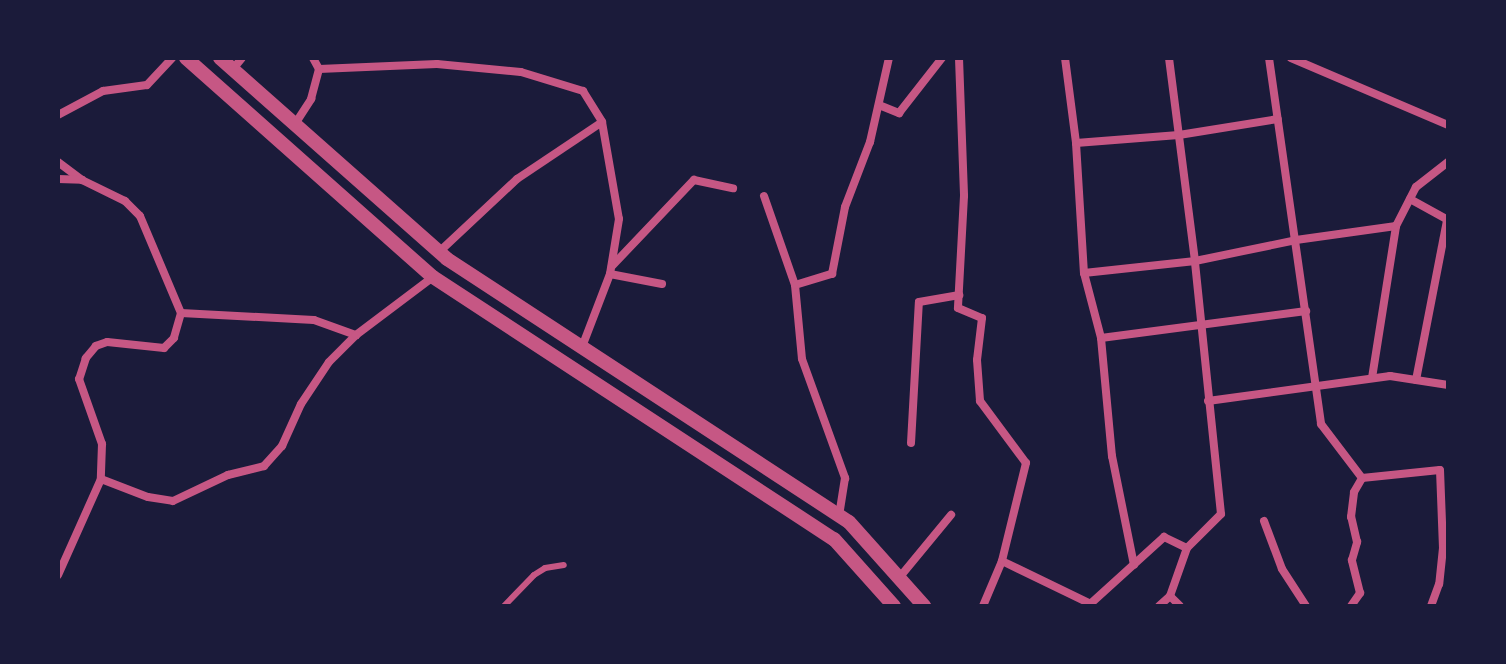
<!DOCTYPE html>
<style>
body{margin:0}
#map{position:relative;width:1506px;height:664px;overflow:hidden;background:#1b1b3a;font-family:"Roboto Serif",serif}
div>[style]{position:absolute}
.service>*{height:6px;margin:-3px;padding:0 3px;transform-origin:3px;border-radius:3px;background:#c65784}
.minor>*{height:8px;margin:-4px;padding:0 4px;transform-origin:4px;border-radius:4px;background:#c65784}
.tertiary>*{height:14px;margin:-7px;padding:0 7px;transform-origin:7px;border-radius:7px;background:#c65784}
span{translate:-50% -50%;white-space:nowrap;text-align:center;line-height:1.15;-webkit-text-stroke:8px #1b1b3a;paint-order:stroke}
.frame{position:absolute;inset:0;border:60px solid #1b1b3a;pointer-events:none}
</style>
<div id="map">
<div class="service">
<i style="left:504px;top:606px;width:43px;rotate:-45.9deg"></i>
<i style="left:534px;top:575px;width:13px;rotate:-32deg"></i>
<i style="left:545px;top:568px;width:19px;rotate:-9deg"></i>
</div>
<div class="minor">
<i style="left:959px;top:58px;width:138px;rotate:87.9deg"></i>
<i style="left:964px;top:196px;width:112px;rotate:93.1deg"></i>
<i style="left:958px;top:308px;width:26px;rotate:23deg"></i>
<i style="left:982px;top:318px;width:42px;rotate:96.8deg"></i>
<i style="left:977px;top:360px;width:41px;rotate:85.8deg"></i>
<i style="left:980px;top:401px;width:77px;rotate:53.4deg"></i>
<i style="left:1026px;top:463px;width:101px;rotate:103.8deg"></i>
<i style="left:1002px;top:561px;width:49px;rotate:112.9deg"></i>
<i style="left:1065px;top:58px;width:86px;rotate:82.6deg"></i>
<i style="left:1076px;top:143px;width:130px;rotate:86.5deg"></i>
<i style="left:1084px;top:273px;width:67px;rotate:75.3deg"></i>
<i style="left:1101px;top:338px;width:119px;rotate:84.7deg"></i>
<i style="left:1112px;top:456px;width:111px;rotate:78.6deg"></i>
<i style="left:1269px;top:58px;width:370px;rotate:81.9deg"></i>
<i style="left:1321px;top:424px;width:68px;rotate:52.8deg"></i>
<i style="left:1291px;top:58px;width:171px;rotate:23.1deg"></i>
<i style="left:233px;top:69px;width:14px;rotate:-51deg"></i>
<i style="left:319px;top:69px;width:118px;rotate:-2.4deg"></i>
<i style="left:437px;top:64px;width:84px;rotate:5.4deg"></i>
<i style="left:521px;top:72px;width:65px;rotate:17deg"></i>
<i style="left:583px;top:91px;width:36px;rotate:58deg"></i>
<i style="left:602px;top:122px;width:98px;rotate:80.1deg"></i>
<i style="left:619px;top:219px;width:56px;rotate:99.3deg"></i>
<i style="left:610px;top:274px;width:78px;rotate:111deg"></i>
<i style="left:879px;top:105px;width:22px;rotate:22deg"></i>
<i style="left:899px;top:113px;width:70px;rotate:-52deg"></i>
<i style="left:58px;top:115px;width:51px;rotate:-28.1deg"></i>
<i style="left:103px;top:91px;width:44px;rotate:-7.8deg"></i>
<i style="left:147px;top:85px;width:37px;rotate:-47deg"></i>
<i style="left:295px;top:124px;width:30px;rotate:-57deg"></i>
<i style="left:311px;top:99px;width:31px;rotate:-75deg"></i>
<i style="left:319px;top:69px;width:13px;rotate:-119deg"></i>
<i style="left:1076px;top:143px;width:103px;rotate:-4.4deg"></i>
<i style="left:1179px;top:135px;width:100px;rotate:-9.2deg"></i>
<i style="left:58px;top:162px;width:30px;rotate:37deg"></i>
<i style="left:82px;top:180px;width:48px;rotate:26deg"></i>
<i style="left:125px;top:201px;width:21px;rotate:45deg"></i>
<i style="left:140px;top:216px;width:105px;rotate:67.1deg"></i>
<i style="left:181px;top:313px;width:26px;rotate:106deg"></i>
<i style="left:174px;top:338px;width:14px;rotate:135deg"></i>
<i style="left:164px;top:348px;width:57px;rotate:-174deg"></i>
<i style="left:107px;top:342px;width:12px;rotate:160deg"></i>
<i style="left:96px;top:346px;width:16px;rotate:130deg"></i>
<i style="left:86px;top:358px;width:22px;rotate:108deg"></i>
<i style="left:79px;top:379px;width:69px;rotate:70.5deg"></i>
<i style="left:102px;top:444px;width:35px;rotate:92deg"></i>
<i style="left:101px;top:479px;width:105px;rotate:114.1deg"></i>
<i style="left:58px;top:179px;width:24px;rotate:2deg"></i>
<i style="left:764px;top:196px;width:94px;rotate:70.8deg"></i>
<i style="left:795px;top:285px;width:74px;rotate:84.6deg"></i>
<i style="left:802px;top:359px;width:127px;rotate:70.1deg"></i>
<i style="left:845px;top:478px;width:37px;rotate:99deg"></i>
<i style="left:1410px;top:199px;width:43px;rotate:28.9deg"></i>
<i style="left:439px;top:252px;width:107px;rotate:-43.1deg"></i>
<i style="left:517px;top:179px;width:102px;rotate:-33.8deg"></i>
<i style="left:612px;top:266px;width:119px;rotate:-46.4deg"></i>
<i style="left:694px;top:180px;width:40px;rotate:12deg"></i>
<i style="left:1084px;top:273px;width:112px;rotate:-6.2deg"></i>
<i style="left:1195px;top:261px;width:103px;rotate:-11.7deg"></i>
<i style="left:1296px;top:240px;width:101px;rotate:-8deg"></i>
<i style="left:610px;top:274px;width:53px;rotate:10.9deg"></i>
<i style="left:795px;top:285px;width:39px;rotate:-17deg"></i>
<i style="left:832px;top:274px;width:68px;rotate:-79deg"></i>
<i style="left:845px;top:207px;width:70px;rotate:-69deg"></i>
<i style="left:870px;top:142px;width:86px;rotate:-77.3deg"></i>
<i style="left:181px;top:313px;width:133px;rotate:3deg"></i>
<i style="left:314px;top:320px;width:45px;rotate:19.7deg"></i>
<i style="left:1101px;top:338px;width:207px;rotate:-7.5deg"></i>
<i style="left:1372px;top:378px;width:154px;rotate:-81deg"></i>
<i style="left:1396px;top:226px;width:44px;rotate:-62.9deg"></i>
<i style="left:1416px;top:187px;width:41px;rotate:-38deg"></i>
<i style="left:1416px;top:380px;width:163px;rotate:-79deg"></i>
<i style="left:1208px;top:401px;width:184px;rotate:-7.8deg"></i>
<i style="left:1390px;top:376px;width:59px;rotate:8.8deg"></i>
<i style="left:911px;top:443px;width:141px;rotate:-86.8deg"></i>
<i style="left:919px;top:302px;width:41px;rotate:-9.9deg"></i>
<i style="left:1362px;top:478px;width:78px;rotate:-5.9deg"></i>
<i style="left:1440px;top:470px;width:78px;rotate:87.8deg"></i>
<i style="left:1443px;top:548px;width:36px;rotate:96deg"></i>
<i style="left:1439px;top:584px;width:23px;rotate:110deg"></i>
<i style="left:101px;top:479px;width:50px;rotate:21deg"></i>
<i style="left:148px;top:497px;width:25px;rotate:9deg"></i>
<i style="left:173px;top:501px;width:61px;rotate:-25.3deg"></i>
<i style="left:228px;top:475px;width:37px;rotate:-14deg"></i>
<i style="left:264px;top:466px;width:27px;rotate:-48deg"></i>
<i style="left:282px;top:446px;width:46px;rotate:-65.7deg"></i>
<i style="left:301px;top:404px;width:50px;rotate:-56.3deg"></i>
<i style="left:329px;top:362px;width:38px;rotate:-45deg"></i>
<i style="left:356px;top:335px;width:96px;rotate:-37deg"></i>
<i style="left:1264px;top:521px;width:51px;rotate:69.4deg"></i>
<i style="left:1282px;top:569px;width:44px;rotate:57deg"></i>
<i style="left:1002px;top:561px;width:99px;rotate:25.8deg"></i>
<i style="left:899px;top:578px;width:82px;rotate:-50.5deg"></i>
<i style="left:1170px;top:596px;width:14px;rotate:45deg"></i>
<i style="left:1088px;top:606px;width:103px;rotate:-42.2deg"></i>
<i style="left:1164px;top:537px;width:25px;rotate:26deg"></i>
<i style="left:1187px;top:548px;width:48px;rotate:-45deg"></i>
<i style="left:1221px;top:514px;width:254px;rotate:-95.9deg"></i>
<i style="left:1195px;top:261px;width:205px;rotate:-97.3deg"></i>
<i style="left:1159px;top:606px;width:15px;rotate:-42deg"></i>
<i style="left:1170px;top:596px;width:51px;rotate:-70.5deg"></i>
<i style="left:1351px;top:606px;width:16px;rotate:-55deg"></i>
<i style="left:1360px;top:593px;width:34px;rotate:-104deg"></i>
<i style="left:1352px;top:560px;width:19px;rotate:-74deg"></i>
<i style="left:1357px;top:542px;width:26px;rotate:-103deg"></i>
<i style="left:1351px;top:517px;width:25px;rotate:-83deg"></i>
<i style="left:1354px;top:492px;width:16px;rotate:-60deg"></i>
</div>
<div class="tertiary">
<i style="left:186px;top:58px;width:330px;rotate:41.6deg"></i>
<i style="left:433px;top:277px;width:479px;rotate:33.2deg"></i>
<i style="left:834px;top:539px;width:90px;rotate:48.2deg"></i>
<i style="left:220px;top:58px;width:303px;rotate:41.5deg"></i>
<i style="left:447px;top:259px;width:480px;rotate:33.2deg"></i>
<i style="left:849px;top:522px;width:113px;rotate:48.2deg"></i>
</div>
<div class="frame"></div>
</div>
